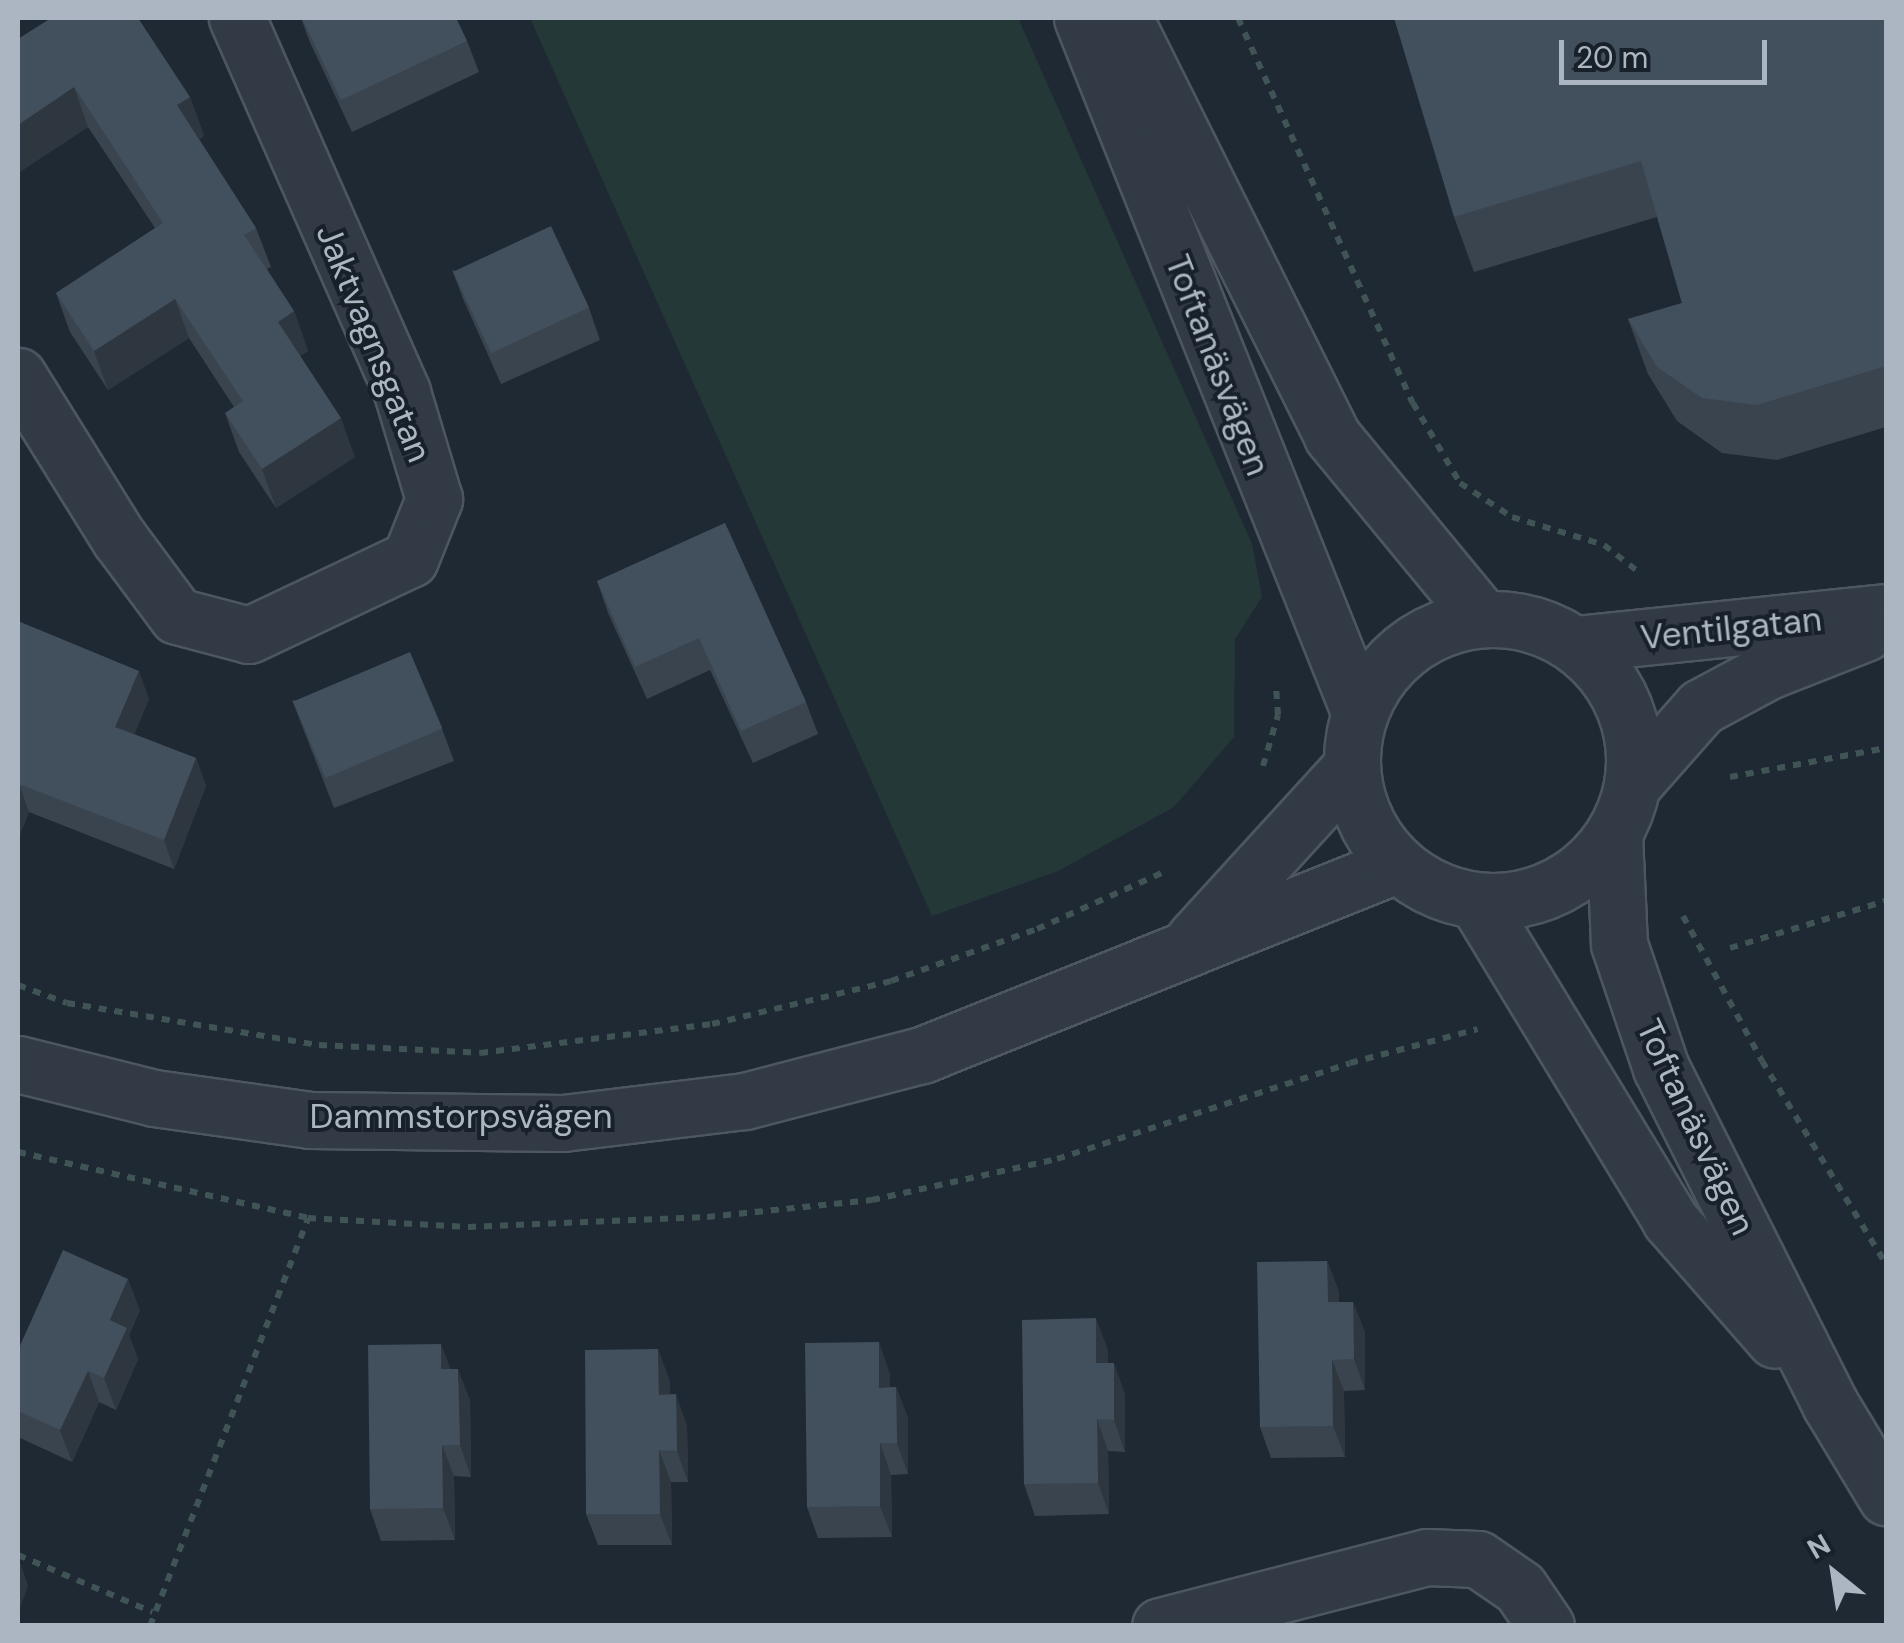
<!DOCTYPE html>
<meta charset="utf-8">
<style>
body{margin:0}
#map{position:relative;width:1904px;height:1643px;overflow:hidden;background:#1f2934;font-family:"DM Sans",sans-serif}
div>[style]{position:absolute}
.green>*{inset:0;background:#243838}
.path>*{height:6px;margin-top:-3px;transform-origin:0;background:repeating-linear-gradient(90deg,#405455 0 8px,transparent 0 16px)}
.roads{filter:drop-shadow(2px 0 #4d5661) drop-shadow(-2px 0 #4d5661) drop-shadow(0 2px #4d5661) drop-shadow(0 -2px #4d5661)}
.minor>*{height:55px;margin:-27.5px;padding:0 27.5px;transform-origin:27.5px;border-radius:27.5px;background:#323b45}
.tertiary>*{height:55px;margin:-27.5px;padding:0 27.5px;transform-origin:27.5px;border-radius:27.5px;background:#323b45}
.tertiary>.ring{margin:-27.5px;padding:0;box-sizing:content-box;background:none;border:55px solid #323b45;border-radius:50%}
.wall>*{inset:0;background:#39444f}
.shaded-wall>*{inset:0;background:#2e3740}
.building>*{inset:0;background:#424f5c;transform-origin:0 0}
span{translate:-50% -50%;white-space:nowrap;text-align:center;line-height:1.15;-webkit-text-stroke:8px #182029;paint-order:stroke}
.street-label{font-size:35px;color:#acb6c3}
.frame{position:absolute;inset:0;border:20px solid #acb6c3;pointer-events:none}
.north{position:absolute;left:1784px;top:1523px;width:100px;height:100px;-webkit-text-stroke:8px #182029;paint-order:stroke;rotate:330deg;font-size:28px;font-weight:700;line-height:40px;text-align:center;color:#acb6c3}
.north::after{content:'';display:block;margin:auto;width:35px;height:45px;background:#acb6c3;clip-path:polygon(50% 0,100% 100%,50% 72%,0 100%)}
.scale{position:absolute;left:1559px;top:40px;width:208px;height:45px;box-sizing:border-box;border:5px solid #acb6c3;border-top:0;padding-left:12px;font-size:30px;line-height:35px;white-space:nowrap;color:#acb6c3;-webkit-text-stroke:8px #182029;paint-order:stroke}
</style>
<div id="map">
<div class="green">
<i style="clip-path:polygon(530px 18px,1018px 18px,1252px 544px,1262px 597px,1235px 639px,1234px 737px,1174px 807px,1058px 871px,932px 916px)"></i>
</div>
<div class="path">
<i style="left:1238px;top:18px;width:423px;rotate:65.6deg"></i>
<i style="left:1413px;top:403px;width:93px;rotate:59.6deg"></i>
<i style="left:1460px;top:483px;width:62px;rotate:33.2deg"></i>
<i style="left:1512px;top:517px;width:96px;rotate:16.9deg"></i>
<i style="left:1604px;top:545px;width:46px;rotate:37.9deg"></i>
<i style="left:1263px;top:766px;width:53px;rotate:-73.6deg"></i>
<i style="left:1278px;top:715px;width:30px;rotate:-94deg"></i>
<i style="left:1730px;top:777px;width:159px;rotate:-10.5deg"></i>
<i style="left:1683px;top:916px;width:165px;rotate:61.4deg"></i>
<i style="left:1762px;top:1061px;width:238px;rotate:58.6deg"></i>
<i style="left:1730px;top:948px;width:163px;rotate:-16.8deg"></i>
<i style="left:18px;top:985px;width:52px;rotate:20.2deg"></i>
<i style="left:67px;top:1003px;width:255px;rotate:9.5deg"></i>
<i style="left:319px;top:1045px;width:161px;rotate:2.8deg"></i>
<i style="left:480px;top:1053px;width:234px;rotate:-7.1deg"></i>
<i style="left:712px;top:1024px;width:184px;rotate:-13.5deg"></i>
<i style="left:891px;top:981px;width:155px;rotate:-19.6deg"></i>
<i style="left:1037px;top:929px;width:141px;rotate:-24.2deg"></i>
<i style="left:18px;top:1152px;width:297px;rotate:12.8deg"></i>
<i style="left:308px;top:1218px;width:160px;rotate:3.2deg"></i>
<i style="left:468px;top:1227px;width:239px;rotate:-2.4deg"></i>
<i style="left:707px;top:1217px;width:166px;rotate:-5.9deg"></i>
<i style="left:872px;top:1200px;width:189px;rotate:-12.5deg"></i>
<i style="left:1057px;top:1159px;width:308px;rotate:-18.1deg"></i>
<i style="left:1350px;top:1063px;width:132px;rotate:-14.9deg"></i>
<i style="left:18px;top:1555px;width:146px;rotate:23deg"></i>
<i style="left:150px;top:1626px;width:438px;rotate:-68.8deg"></i>
</div>
<div class="roads">
<div class="minor">
<i style="left:18px;top:376px;width:191px;rotate:58.1deg"></i>
<i style="left:119px;top:538px;width:97px;rotate:53.4deg"></i>
<i style="left:177px;top:616px;width:74px;rotate:14.8deg"></i>
<i style="left:249px;top:635px;width:178px;rotate:-25.3deg"></i>
<i style="left:410px;top:559px;width:65px;rotate:-68.2deg"></i>
<i style="left:434px;top:499px;width:112px;rotate:-106.7deg"></i>
<i style="left:402px;top:392px;width:409px;rotate:-113.8deg"></i>
<i style="left:1576px;top:644px;width:312px;rotate:-5.9deg"></i>
<i style="left:1634px;top:783px;width:101px;rotate:-48.6deg"></i>
<i style="left:1701px;top:707px;width:76px;rotate:-28.2deg"></i>
<i style="left:1768px;top:671px;width:104px;rotate:-21.4deg"></i>
<i style="left:1194px;top:939px;width:231px;rotate:-47.6deg"></i>
<i style="left:18px;top:1064px;width:140px;rotate:14deg"></i>
<i style="left:154px;top:1098px;width:158px;rotate:8deg"></i>
<i style="left:310px;top:1120px;width:253px;rotate:0.7deg"></i>
<i style="left:563px;top:1123px;width:183px;rotate:-6.9deg"></i>
<i style="left:745px;top:1101px;width:183px;rotate:-14.6deg"></i>
<i style="left:922px;top:1055px;width:511px;rotate:-21.84deg"></i>
<i style="left:1160px;top:1626px;width:276px;rotate:-14.5deg"></i>
<i style="left:1427px;top:1557px;width:51px;rotate:2.2deg"></i>
<i style="left:1478px;top:1559px;width:51px;rotate:34.6deg"></i>
<i style="left:1520px;top:1588px;width:46px;rotate:55.6deg"></i>
</div>
<div class="tertiary">
<i style="left:1082px;top:18px;width:746px;rotate:68.21deg"></i>
<i style="left:1124px;top:18px;width:467px;rotate:63.5deg"></i>
<i style="left:1332px;top:436px;width:236px;rotate:50.5deg"></i>
<i class="ring" style="left:1352px;top:619px;width:227px;height:227px"></i>
<i style="left:1614px;top:834px;width:110px;rotate:87.4deg"></i>
<i style="left:1619px;top:944px;width:131px;rotate:71.3deg"></i>
<i style="left:1661px;top:1068px;width:376px;rotate:63.3deg"></i>
<i style="left:1830px;top:1404px;width:109px;rotate:58.9deg"></i>
<i style="left:1477px;top:902px;width:372px;rotate:58.7deg"></i>
<i style="left:1670px;top:1220px;width:159px;rotate:48.8deg"></i>
</div>
</div>
<div class="wall">
<i style="clip-path:polygon(301px 18px,456px 18px,467px 41px,479px 72px,352px 132px,309px 40px)"></i>
<i style="clip-path:polygon(1886px 18px,1886px 427px,1777px 460px,1722px 453px,1677px 421px,1648px 374px,1628px 319px,1682px 303px,1657px 217px,1474px 272px,1454px 217px)"></i>
<i style="clip-path:polygon(18px 39px,190px 97px,204px 136px,199px 139px,256px 228px,271px 267px,267px 269px,294px 311px,308px 351px,300px 356px,355px 457px,276px 508px,239px 452px,225px 413px,234px 407px,189px 338px,108px 390px,70px 332px,56px 293px,155px 228px,88px 127px,18px 173px)"></i>
<i style="clip-path:polygon(452px 270px,589px 308px,600px 340px,501px 384px,464px 301px)"></i>
<i style="clip-path:polygon(725px 523px,806px 702px,818px 734px,753px 763px,710px 670px,647px 699px,608px 613px,597px 581px)"></i>
<i style="clip-path:polygon(18px 621px,149px 699px,134px 734px,196px 758px,206px 786px,174px 869px,29px 812px,18px 839px)"></i>
<i style="clip-path:polygon(292px 700px,442px 729px,454px 761px,334px 808px)"></i>
<i style="clip-path:polygon(1327px 1261px,1339px 1292px,1339px 1302px,1353px 1302px,1365px 1333px,1365px 1390px,1344px 1391px,1345px 1457px,1271px 1458px,1260px 1427px)"></i>
<i style="clip-path:polygon(140px 1310px,129px 1335px,138px 1359px,116px 1410px,99px 1402px,72px 1462px,18px 1437px,18px 1350px)"></i>
<i style="clip-path:polygon(1108px 1350px,1108px 1363px,1125px 1394px,1125px 1452px,1108px 1451px,1109px 1514px,1035px 1516px,1024px 1484px)"></i>
<i style="clip-path:polygon(450px 1369px,470px 1400px,471px 1477px,454px 1476px,455px 1540px,381px 1541px,370px 1509px)"></i>
<i style="clip-path:polygon(890px 1374px,890px 1387px,896px 1387px,908px 1418px,908px 1474px,891px 1475px,892px 1537px,818px 1538px,807px 1507px)"></i>
<i style="clip-path:polygon(670px 1381px,670px 1394px,687px 1426px,688px 1482px,671px 1482px,672px 1545px,598px 1545px,586px 1514px)"></i>
</div>
<div class="shaded-wall">
<i style="clip-path:polygon(74px 87px,88px 127px,18px 173px,18px 125px)"></i>
<i style="clip-path:polygon(190px 97px,204px 136px,192px 144px,177px 105px)"></i>
<i style="clip-path:polygon(175px 299px,189px 338px,108px 390px,94px 351px)"></i>
<i style="clip-path:polygon(294px 311px,308px 351px,292px 361px,278px 322px)"></i>
<i style="clip-path:polygon(341px 418px,355px 457px,276px 508px,262px 469px)"></i>
<i style="clip-path:polygon(139px 671px,149px 699px,126px 755px,115px 727px)"></i>
<i style="clip-path:polygon(196px 758px,206px 786px,174px 869px,164px 840px)"></i>
<i style="clip-path:polygon(19px 784px,29px 812px,18px 839px,18px 787px)"></i>
<i style="clip-path:polygon(1327px 1261px,1339px 1292px,1339px 1333px,1328px 1302px)"></i>
<i style="clip-path:polygon(128px 1279px,140px 1310px,129px 1335px,138px 1359px,116px 1410px,104px 1378px,110px 1320px)"></i>
<i style="clip-path:polygon(1353px 1302px,1365px 1333px,1365px 1390px,1354px 1359px)"></i>
<i style="clip-path:polygon(1096px 1318px,1108px 1350px,1108px 1395px,1096px 1363px)"></i>
<i style="clip-path:polygon(879px 1342px,890px 1374px,890px 1419px,879px 1388px)"></i>
<i style="clip-path:polygon(441px 1344px,453px 1375px,441px 1369px)"></i>
<i style="clip-path:polygon(658px 1349px,670px 1381px,670px 1426px,659px 1395px)"></i>
<i style="clip-path:polygon(1332px 1360px,1344px 1391px,1345px 1457px,1333px 1426px)"></i>
<i style="clip-path:polygon(1114px 1363px,1125px 1394px,1125px 1452px,1114px 1420px)"></i>
<i style="clip-path:polygon(458px 1369px,470px 1400px,471px 1477px,460px 1445px)"></i>
<i style="clip-path:polygon(88px 1371px,99px 1402px,72px 1462px,60px 1430px)"></i>
<i style="clip-path:polygon(896px 1387px,908px 1418px,908px 1474px,897px 1443px)"></i>
<i style="clip-path:polygon(676px 1394px,687px 1426px,688px 1482px,677px 1451px)"></i>
<i style="clip-path:polygon(1097px 1419px,1108px 1451px,1109px 1514px,1098px 1483px)"></i>
<i style="clip-path:polygon(880px 1443px,891px 1475px,892px 1537px,880px 1506px)"></i>
<i style="clip-path:polygon(442px 1445px,454px 1476px,455px 1540px,443px 1508px)"></i>
<i style="clip-path:polygon(659px 1450px,671px 1482px,672px 1545px,660px 1514px)"></i>
<i style="clip-path:polygon(18px 1556px,28px 1586px,18px 1613px)"></i>
</div>
<div class="building">
<i style="clip-path:polygon(51px 18px,138px 18px,190px 97px,177px 105px,256px 228px,244px 235px,294px 311px,278px 322px,341px 418px,262px 469px,225px 413px,243px 401px,175px 299px,94px 351px,56px 293px,163px 223px,74px 87px,18px 125px,18px 39px)"></i>
<i style="clip-path:polygon(302px 18px,456px 18px,467px 41px,341px 100px)"></i>
<i style="clip-path:polygon(1394px 18px,1886px 18px,1886px 366px,1757px 405px,1702px 398px,1657px 367px,1628px 319px,1682px 303px,1641px 161px,1454px 217px)"></i>
<i style="left:551px;top:226px;width:90px;height:108px;rotate:65deg"></i>
<i style="clip-path:polygon(725px 523px,806px 702px,741px 731px,699px 638px,635px 667px,597px 581px)"></i>
<i style="clip-path:polygon(18px 621px,139px 671px,115px 727px,196px 758px,164px 840px,19px 784px,18px 787px)"></i>
<i style="left:410px;top:652px;width:83px;height:127px;rotate:67deg"></i>
<i style="clip-path:polygon(63px 1250px,128px 1279px,110px 1320px,127px 1328px,104px 1378px,88px 1371px,60px 1430px,18px 1411px,18px 1350px)"></i>
<i style="clip-path:polygon(1327px 1261px,1328px 1302px,1353px 1302px,1354px 1359px,1332px 1360px,1333px 1426px,1260px 1427px,1257px 1262px)"></i>
<i style="clip-path:polygon(1096px 1318px,1096px 1363px,1114px 1363px,1114px 1420px,1097px 1419px,1098px 1483px,1024px 1484px,1022px 1320px)"></i>
<i style="clip-path:polygon(879px 1342px,879px 1388px,896px 1387px,897px 1443px,880px 1443px,880px 1506px,807px 1507px,805px 1343px)"></i>
<i style="clip-path:polygon(441px 1344px,441px 1369px,458px 1369px,460px 1445px,442px 1445px,443px 1508px,370px 1509px,368px 1345px)"></i>
<i style="clip-path:polygon(658px 1349px,659px 1395px,676px 1394px,677px 1451px,659px 1450px,660px 1514px,586px 1514px,585px 1350px)"></i>
</div>
<div class="street-label">
<span style="left:374px;top:343px;rotate:68deg">Jaktvagnsgatan</span>
<span style="left:1218px;top:365px;rotate:69deg">Toftanäsvägen</span>
<span style="left:1731px;top:628px;rotate:-6deg">Ventilgatan</span>
<span style="left:461px;top:1116px">Dammstorpsvägen</span>
<span style="left:1696px;top:1127px;rotate:65deg">Toftanäsvägen</span>
</div>
<div class="frame"></div>
<div class="north">N</div>
<div class="scale">20 m</div>
</div>
